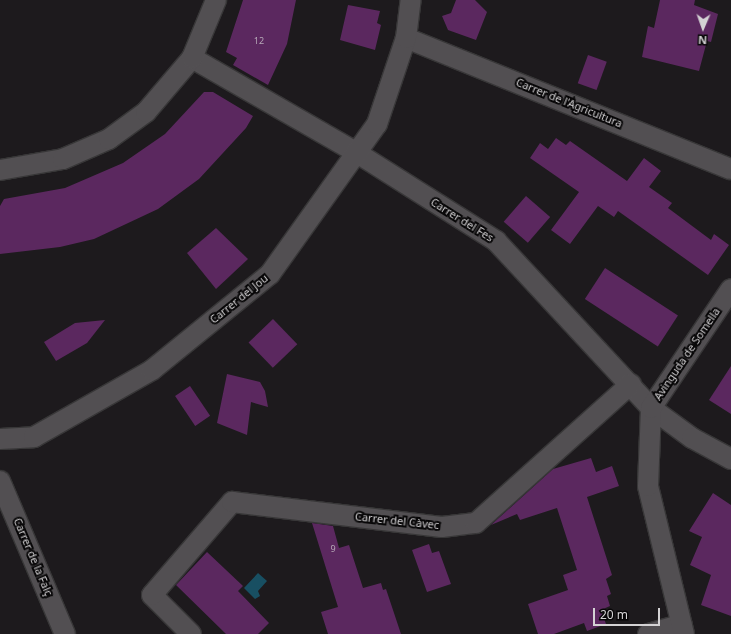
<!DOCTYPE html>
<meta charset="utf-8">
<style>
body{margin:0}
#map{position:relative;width:731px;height:634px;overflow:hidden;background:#1d1a1d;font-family:"Noto Sans",sans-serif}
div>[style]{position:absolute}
.water>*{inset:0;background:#184f62}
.building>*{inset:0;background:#5b285f;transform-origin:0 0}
.roads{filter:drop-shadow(1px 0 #383738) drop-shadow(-1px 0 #383738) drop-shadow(0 1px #383738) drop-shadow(0 -1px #383738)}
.street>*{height:20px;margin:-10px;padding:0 10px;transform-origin:10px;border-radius:10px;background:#524f52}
span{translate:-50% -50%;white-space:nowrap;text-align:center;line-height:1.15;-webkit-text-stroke:4px #070607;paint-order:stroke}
.number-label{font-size:9px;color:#b6a8b7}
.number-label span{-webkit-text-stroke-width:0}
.street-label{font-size:11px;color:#d4d2d4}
.north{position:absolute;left:683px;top:8px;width:40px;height:40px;-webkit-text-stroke:3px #070607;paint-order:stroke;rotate:182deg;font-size:11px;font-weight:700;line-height:16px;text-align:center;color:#d4d2d4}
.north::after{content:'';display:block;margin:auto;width:14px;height:18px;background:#d4d2d4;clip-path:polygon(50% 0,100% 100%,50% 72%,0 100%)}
.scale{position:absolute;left:593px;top:608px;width:67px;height:18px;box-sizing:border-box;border:2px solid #d4d2d4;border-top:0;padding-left:5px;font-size:12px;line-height:14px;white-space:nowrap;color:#d4d2d4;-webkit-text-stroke:3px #070607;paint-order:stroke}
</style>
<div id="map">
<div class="water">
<i style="clip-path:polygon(258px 573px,267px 581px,258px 591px,260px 596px,255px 599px,244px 588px)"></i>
</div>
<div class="building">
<i style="clip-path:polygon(243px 0,296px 0,287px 44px,268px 85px,233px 65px,237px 58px,226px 52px)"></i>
<i style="clip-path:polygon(456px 0,475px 0,487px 12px,476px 40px,448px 30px,442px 16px,451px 13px)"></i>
<i style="clip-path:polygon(660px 0,695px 0,694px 5px,718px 14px,711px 42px,707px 41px,699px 71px,642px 57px,648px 26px,654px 28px)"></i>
<i style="clip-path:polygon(348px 5px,380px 11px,377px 23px,381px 25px,375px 50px,340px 40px)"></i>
<i style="left:588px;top:55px;width:20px;height:30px;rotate:20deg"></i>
<i style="clip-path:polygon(204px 92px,213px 92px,253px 116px,246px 128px,199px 179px,158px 209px,94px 239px,60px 247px,0 254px,0 206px,4px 199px,65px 188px,123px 163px,165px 134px)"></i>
<i style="clip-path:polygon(556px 138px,566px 145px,570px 141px,627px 181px,644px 158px,661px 171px,649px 187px,672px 203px,668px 208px,711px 240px,714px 234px,729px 245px,708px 275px,618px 211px,614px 217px,598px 206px,570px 244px,551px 230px,579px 192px,530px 158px,540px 143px,548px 149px)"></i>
<i style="left:526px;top:196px;width:32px;height:34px;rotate:41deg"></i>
<i style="clip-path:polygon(216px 228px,248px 259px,216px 289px,187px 253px)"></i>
<i style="left:605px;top:268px;width:87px;height:37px;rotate:33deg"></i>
<i style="left:273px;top:319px;width:35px;height:34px;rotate:46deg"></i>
<i style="clip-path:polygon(105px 320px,87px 343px,56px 361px,44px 342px,75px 323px)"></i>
<i style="clip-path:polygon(731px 366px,731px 414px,709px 400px)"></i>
<i style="clip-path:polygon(227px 374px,260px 382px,265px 391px,268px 407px,251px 402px,247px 435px,217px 423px)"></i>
<i style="left:190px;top:386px;width:36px;height:18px;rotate:56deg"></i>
<i style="clip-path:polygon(591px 458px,596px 472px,612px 466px,619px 486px,587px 497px,612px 575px,606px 579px,611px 594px,607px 596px,610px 606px,601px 610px,606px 624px,587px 631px,584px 623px,554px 634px,538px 634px,528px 604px,568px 590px,563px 575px,577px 570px,557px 508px,520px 520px,517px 514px,491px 525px,553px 469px)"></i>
<i style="clip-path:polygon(713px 493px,731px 505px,731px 616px,701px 605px,711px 575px,690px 565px,702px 537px,689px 531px)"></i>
<i style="clip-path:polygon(312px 523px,333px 526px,339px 548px,349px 545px,363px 588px,381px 583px,383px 590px,386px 589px,401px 634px,328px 634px,321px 612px,338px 607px)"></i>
<i style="clip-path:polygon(429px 544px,432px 553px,439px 551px,451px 584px,427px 592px,412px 550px)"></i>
<i style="clip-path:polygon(207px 552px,243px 586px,238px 591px,269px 623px,258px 634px,226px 634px,176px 585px)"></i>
</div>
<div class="roads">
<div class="street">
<i style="left:406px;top:38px;width:350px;rotate:22deg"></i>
<i style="left:192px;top:58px;width:190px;rotate:29.9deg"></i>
<i style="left:357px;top:153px;width:165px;rotate:32.3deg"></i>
<i style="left:496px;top:241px;width:228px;rotate:47.1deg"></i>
<i style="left:651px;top:408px;width:51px;rotate:36.2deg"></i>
<i style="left:692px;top:438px;width:44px;rotate:28.3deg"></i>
<i style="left:0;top:170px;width:64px;rotate:-9.9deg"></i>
<i style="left:63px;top:159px;width:50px;rotate:-23.5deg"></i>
<i style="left:109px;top:139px;width:46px;rotate:-36.1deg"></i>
<i style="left:146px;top:112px;width:71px;rotate:-49.6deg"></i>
<i style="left:192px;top:58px;width:63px;rotate:-67.5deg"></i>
<i style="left:0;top:439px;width:34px;rotate:-3deg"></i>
<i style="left:34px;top:437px;width:136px;rotate:-29.6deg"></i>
<i style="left:152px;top:370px;width:152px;rotate:-39.1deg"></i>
<i style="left:270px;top:274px;width:184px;rotate:-54.5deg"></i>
<i style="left:377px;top:124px;width:91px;rotate:-71.4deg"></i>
<i style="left:406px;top:38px;width:38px;rotate:-83deg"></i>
<i style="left:0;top:481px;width:166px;rotate:67deg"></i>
<i style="left:191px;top:634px;width:55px;rotate:-135deg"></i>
<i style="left:152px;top:595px;width:123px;rotate:-49.3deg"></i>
<i style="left:232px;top:502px;width:211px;rotate:6.8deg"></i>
<i style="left:442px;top:527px;width:34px;rotate:-7deg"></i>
<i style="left:476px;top:523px;width:208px;rotate:-41.9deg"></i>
<i style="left:648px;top:634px;width:35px;rotate:-16deg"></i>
<i style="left:684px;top:634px;width:152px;rotate:-103.7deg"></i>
<i style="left:648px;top:486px;width:78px;rotate:-87.8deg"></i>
<i style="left:651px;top:408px;width:143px;rotate:-56.1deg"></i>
</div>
</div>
<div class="number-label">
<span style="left:259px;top:41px">12</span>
<span style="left:333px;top:549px">9</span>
</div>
<div class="street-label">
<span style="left:569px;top:103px;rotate:22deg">Carrer de l'Agricultura</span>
<span style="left:462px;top:220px;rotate:32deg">Carrer del Fes</span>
<span style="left:239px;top:299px;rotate:-39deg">Carrer del Jou</span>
<span style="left:687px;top:354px;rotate:-56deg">Avinguda de Somella</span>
<span style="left:397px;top:521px;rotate:6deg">Carrer del Càvec</span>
<span style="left:33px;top:557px;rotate:67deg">Carrer de la Falç</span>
</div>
<div class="north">N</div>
<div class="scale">20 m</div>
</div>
